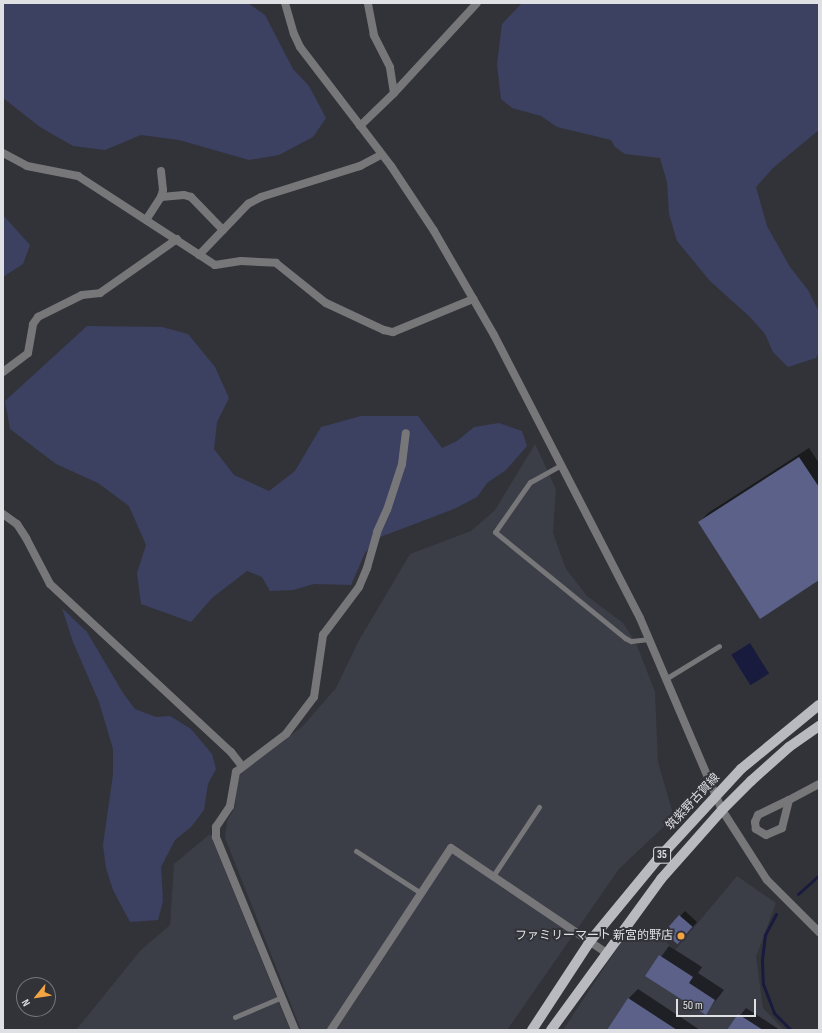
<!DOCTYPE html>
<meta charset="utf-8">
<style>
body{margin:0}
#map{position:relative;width:822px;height:1033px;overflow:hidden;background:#323338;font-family:"Sofia Sans Condensed","Noto Sans JP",sans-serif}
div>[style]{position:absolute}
.built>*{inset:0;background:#3b3d47}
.green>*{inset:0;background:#3c4061}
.water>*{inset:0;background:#191b3e;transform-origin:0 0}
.shadow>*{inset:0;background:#0007}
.stream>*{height:3px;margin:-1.5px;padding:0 1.5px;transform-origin:1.5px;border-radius:1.5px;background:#191b3e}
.building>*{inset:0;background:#5b6189;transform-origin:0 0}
.service>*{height:5px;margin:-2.5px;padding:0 2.5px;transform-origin:2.5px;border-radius:2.5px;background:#777779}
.minor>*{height:8px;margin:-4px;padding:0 4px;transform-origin:4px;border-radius:4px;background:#777779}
.tertiary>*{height:8px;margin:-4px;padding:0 4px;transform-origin:4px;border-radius:4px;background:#777779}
.primary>*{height:10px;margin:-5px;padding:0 5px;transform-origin:5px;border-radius:5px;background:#b9babf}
.dots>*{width:11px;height:11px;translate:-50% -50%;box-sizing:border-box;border:2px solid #323338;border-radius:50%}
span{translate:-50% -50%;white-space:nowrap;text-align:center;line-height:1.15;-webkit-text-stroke:4px #323338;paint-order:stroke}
.shield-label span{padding:1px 3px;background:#323338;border:1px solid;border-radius:3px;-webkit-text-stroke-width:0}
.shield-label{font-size:11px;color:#dfe0e3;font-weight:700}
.street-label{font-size:12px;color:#dfe0e3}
.poi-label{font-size:12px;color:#dfe0e3}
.right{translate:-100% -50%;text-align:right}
.frame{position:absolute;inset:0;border:4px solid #dfe0e3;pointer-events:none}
.north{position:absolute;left:16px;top:977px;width:40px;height:40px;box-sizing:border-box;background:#323338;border:1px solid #77787c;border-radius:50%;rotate:240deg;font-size:11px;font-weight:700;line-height:16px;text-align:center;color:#dfe0e3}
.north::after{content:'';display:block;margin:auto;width:14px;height:18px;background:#f3a443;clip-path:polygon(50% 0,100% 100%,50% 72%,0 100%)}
.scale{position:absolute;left:676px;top:999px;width:80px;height:18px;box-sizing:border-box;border:2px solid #dfe0e3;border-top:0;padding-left:5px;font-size:12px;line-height:14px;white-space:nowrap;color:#dfe0e3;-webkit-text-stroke:3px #323338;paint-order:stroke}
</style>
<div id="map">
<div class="built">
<i style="clip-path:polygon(535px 444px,556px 489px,553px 533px,566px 569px,587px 596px,623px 623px,636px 643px,655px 692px,658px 762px,674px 817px,619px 869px,507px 1030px,301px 1030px,225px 838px,227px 821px,235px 807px,237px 778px,252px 762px,302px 727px,336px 688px,358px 642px,410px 554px,471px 531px,495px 510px)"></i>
<i style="clip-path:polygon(210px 834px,290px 1030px,76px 1030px,140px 951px,170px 925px,174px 864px)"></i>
<i style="clip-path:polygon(737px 876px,776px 903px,756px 957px,763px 1008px,784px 1030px,563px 1030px,625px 936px,644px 940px,662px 938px,675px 950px)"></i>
</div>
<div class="green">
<i style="clip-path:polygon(3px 3px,248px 3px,265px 15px,293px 69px,309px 86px,326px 118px,313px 137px,279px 155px,249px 160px,179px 140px,141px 135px,105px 150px,73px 146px,40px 127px,3px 98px)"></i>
<i style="clip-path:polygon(522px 3px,819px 3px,819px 130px,773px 168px,756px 187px,767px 226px,790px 267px,808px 290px,819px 312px,819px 352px,816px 358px,788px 367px,773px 352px,765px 334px,750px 317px,710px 281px,677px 241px,669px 214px,667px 182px,660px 158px,625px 154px,615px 147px,611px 140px,557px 127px,541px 116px,512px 108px,501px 99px,497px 64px,502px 24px)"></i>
<i style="clip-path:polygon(3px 215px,30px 245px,23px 264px,3px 277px)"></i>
<i style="clip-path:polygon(87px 326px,162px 327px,188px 334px,215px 367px,229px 398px,217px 422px,214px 449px,234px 475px,269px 491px,295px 471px,321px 427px,361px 416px,418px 416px,442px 448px,457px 441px,474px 427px,499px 423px,522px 431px,527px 446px,506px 470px,487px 483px,477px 497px,454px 509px,375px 539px,365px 553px,351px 585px,314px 584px,293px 590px,270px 591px,262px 577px,247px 571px,212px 598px,191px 622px,141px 604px,137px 573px,146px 545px,129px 506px,98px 483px,56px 464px,10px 429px,5px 401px)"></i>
<i style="clip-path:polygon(62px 608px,87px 632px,123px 693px,135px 709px,156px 717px,170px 716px,191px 729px,212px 754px,216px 769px,208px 784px,204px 810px,191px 827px,175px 840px,161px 867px,163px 901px,158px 920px,130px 922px,113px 890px,106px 868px,103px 845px,113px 774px,113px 749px,99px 702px,73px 642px)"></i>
</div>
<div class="water">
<i style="left:750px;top:643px;width:36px;height:22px;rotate:58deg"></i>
</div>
<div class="shadow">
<i style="clip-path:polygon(809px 448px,819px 463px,819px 579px,699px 523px,708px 513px)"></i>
<i style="clip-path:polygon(685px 911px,697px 922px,682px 939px,665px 933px)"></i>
<i style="clip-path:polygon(669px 946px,702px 967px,698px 973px,724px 990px,706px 1013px,647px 976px)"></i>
<i style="clip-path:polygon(638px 989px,700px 1030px,608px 1030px,629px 998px)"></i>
<i style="clip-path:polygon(746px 1008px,780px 1030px,729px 1030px)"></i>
</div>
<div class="stream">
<i style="left:798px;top:894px;width:28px;rotate:-42deg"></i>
<i style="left:776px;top:914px;width:24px;rotate:118deg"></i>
<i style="left:765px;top:935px;width:26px;rotate:97deg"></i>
<i style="left:762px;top:961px;width:23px;rotate:88deg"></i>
<i style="left:763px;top:984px;width:31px;rotate:69deg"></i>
<i style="left:774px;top:1013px;width:24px;rotate:45deg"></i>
</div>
<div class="building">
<i style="clip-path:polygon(799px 457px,819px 487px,819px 580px,760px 619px,698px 522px)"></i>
<i style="left:679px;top:915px;width:18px;height:23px;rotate:41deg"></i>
<i style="clip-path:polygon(659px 955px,693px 977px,689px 983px,715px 1000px,706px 1015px,645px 976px)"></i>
<i style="clip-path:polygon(628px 998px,677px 1030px,607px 1030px)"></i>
<i style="clip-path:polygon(738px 1014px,763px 1030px,727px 1030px)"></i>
</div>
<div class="service">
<i style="left:561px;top:465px;width:35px;rotate:151deg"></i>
<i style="left:530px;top:482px;width:61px;rotate:125deg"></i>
<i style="left:495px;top:532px;width:168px;rotate:39.2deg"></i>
<i style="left:625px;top:638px;width:7px;rotate:27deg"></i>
<i style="left:631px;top:641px;width:18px;rotate:-6deg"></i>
<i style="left:667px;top:678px;width:61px;rotate:-31.6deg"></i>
<i style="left:356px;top:851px;width:77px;rotate:32.9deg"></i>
<i style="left:493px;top:876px;width:83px;rotate:-56.3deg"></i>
<i style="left:235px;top:1017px;width:51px;rotate:-23.1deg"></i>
</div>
<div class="minor">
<i style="left:285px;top:3px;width:32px;rotate:74deg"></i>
<i style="left:294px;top:34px;width:14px;rotate:65deg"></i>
<i style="left:300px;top:47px;width:150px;rotate:52.6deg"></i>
<i style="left:391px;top:166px;width:78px;rotate:56.5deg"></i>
<i style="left:434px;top:231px;width:120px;rotate:60deg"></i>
<i style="left:494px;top:335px;width:318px;rotate:62.7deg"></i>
<i style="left:640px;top:618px;width:209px;rotate:66.9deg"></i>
<i style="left:394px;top:93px;width:122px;rotate:-47.3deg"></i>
<i style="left:360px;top:126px;width:47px;rotate:-44.1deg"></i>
<i style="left:394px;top:93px;width:26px;rotate:-99deg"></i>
<i style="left:390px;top:67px;width:36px;rotate:-117deg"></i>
<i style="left:374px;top:35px;width:33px;rotate:-101deg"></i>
<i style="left:3px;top:153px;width:27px;rotate:28deg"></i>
<i style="left:27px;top:166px;width:52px;rotate:11.1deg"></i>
<i style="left:78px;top:176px;width:163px;rotate:33deg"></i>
<i style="left:215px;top:265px;width:26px;rotate:-9deg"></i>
<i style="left:241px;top:261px;width:35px;rotate:3deg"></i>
<i style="left:276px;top:263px;width:64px;rotate:38.7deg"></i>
<i style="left:326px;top:303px;width:64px;rotate:25deg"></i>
<i style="left:384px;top:330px;width:9px;rotate:13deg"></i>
<i style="left:393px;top:332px;width:87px;rotate:-22.4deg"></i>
<i style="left:161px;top:171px;width:19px;rotate:84deg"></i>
<i style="left:163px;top:190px;width:7px;rotate:106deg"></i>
<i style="left:146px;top:220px;width:27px;rotate:-57deg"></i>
<i style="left:161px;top:197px;width:23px;rotate:-5deg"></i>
<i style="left:184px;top:195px;width:7px;rotate:16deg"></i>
<i style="left:191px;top:197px;width:46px;rotate:45.9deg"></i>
<i style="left:199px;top:255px;width:71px;rotate:-46.1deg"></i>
<i style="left:248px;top:204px;width:15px;rotate:-28deg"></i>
<i style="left:261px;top:197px;width:104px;rotate:-17.4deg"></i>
<i style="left:360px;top:166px;width:24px;rotate:-28deg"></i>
<i style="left:3px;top:372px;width:31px;rotate:-37deg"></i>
<i style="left:28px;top:353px;width:29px;rotate:-80deg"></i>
<i style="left:33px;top:324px;width:9px;rotate:-54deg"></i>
<i style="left:38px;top:317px;width:49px;rotate:-26.6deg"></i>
<i style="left:82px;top:295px;width:18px;rotate:-6deg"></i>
<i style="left:100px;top:293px;width:94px;rotate:-35deg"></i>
<i style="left:3px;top:514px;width:17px;rotate:36deg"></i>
<i style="left:17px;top:524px;width:17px;rotate:57deg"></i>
<i style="left:26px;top:538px;width:52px;rotate:62.4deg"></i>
<i style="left:50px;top:584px;width:247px;rotate:42.9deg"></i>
<i style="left:231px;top:752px;width:18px;rotate:52deg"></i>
<i style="left:789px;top:800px;width:29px;rotate:104deg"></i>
<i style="left:782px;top:828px;width:17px;rotate:156deg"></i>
<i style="left:766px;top:835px;width:12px;rotate:-149deg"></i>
<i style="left:756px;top:829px;width:7px;rotate:-98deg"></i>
<i style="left:755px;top:822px;width:8px;rotate:-67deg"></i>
<i style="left:758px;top:815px;width:34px;rotate:-26deg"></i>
<i style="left:295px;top:1030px;width:209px;rotate:-112.3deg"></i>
<i style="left:216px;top:837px;width:10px;rotate:-90deg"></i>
<i style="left:216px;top:827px;width:25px;rotate:-56deg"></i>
<i style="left:230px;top:806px;width:35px;rotate:-80deg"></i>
<i style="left:236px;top:772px;width:63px;rotate:-37.2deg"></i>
<i style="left:286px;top:734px;width:46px;rotate:-52.9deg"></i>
<i style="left:314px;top:697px;width:63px;rotate:-81.7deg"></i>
<i style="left:323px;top:635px;width:60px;rotate:-53.1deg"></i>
<i style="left:359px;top:587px;width:21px;rotate:-67deg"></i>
<i style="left:367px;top:568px;width:37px;rotate:-74deg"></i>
<i style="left:377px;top:532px;width:24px;rotate:-66deg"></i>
<i style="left:387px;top:510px;width:48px;rotate:-71.9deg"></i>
<i style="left:402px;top:464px;width:31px;rotate:-83deg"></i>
<i style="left:331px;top:1030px;width:218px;rotate:-56.6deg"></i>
<i style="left:451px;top:848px;width:186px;rotate:34deg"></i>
</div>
<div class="tertiary">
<i style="left:789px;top:800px;width:34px;rotate:-28deg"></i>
<i style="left:722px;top:810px;width:83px;rotate:57.3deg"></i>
<i style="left:767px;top:880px;width:74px;rotate:45deg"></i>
</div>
<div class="primary">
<i style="left:532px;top:1030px;width:108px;rotate:-56.8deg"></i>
<i style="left:591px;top:940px;width:104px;rotate:-50.5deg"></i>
<i style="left:657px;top:860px;width:124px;rotate:-47.3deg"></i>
<i style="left:741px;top:769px;width:101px;rotate:-39.4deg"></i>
<i style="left:551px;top:1030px;width:187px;rotate:-53.9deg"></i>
<i style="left:661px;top:879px;width:92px;rotate:-48.5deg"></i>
<i style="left:722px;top:810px;width:41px;rotate:-45deg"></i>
<i style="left:751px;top:781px;width:51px;rotate:-41.8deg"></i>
<i style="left:789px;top:747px;width:37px;rotate:-35deg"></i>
</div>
<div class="dots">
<i style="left:681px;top:936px;background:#f3a443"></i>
</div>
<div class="shield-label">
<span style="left:662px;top:855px">35</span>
</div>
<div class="street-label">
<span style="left:693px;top:802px;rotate:-47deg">筑紫野古賀線</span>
</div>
<div class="poi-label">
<span class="right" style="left:673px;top:936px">ファミリーマート 新宮的野店</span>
</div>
<div class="frame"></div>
<div class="north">N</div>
<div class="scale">50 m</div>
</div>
